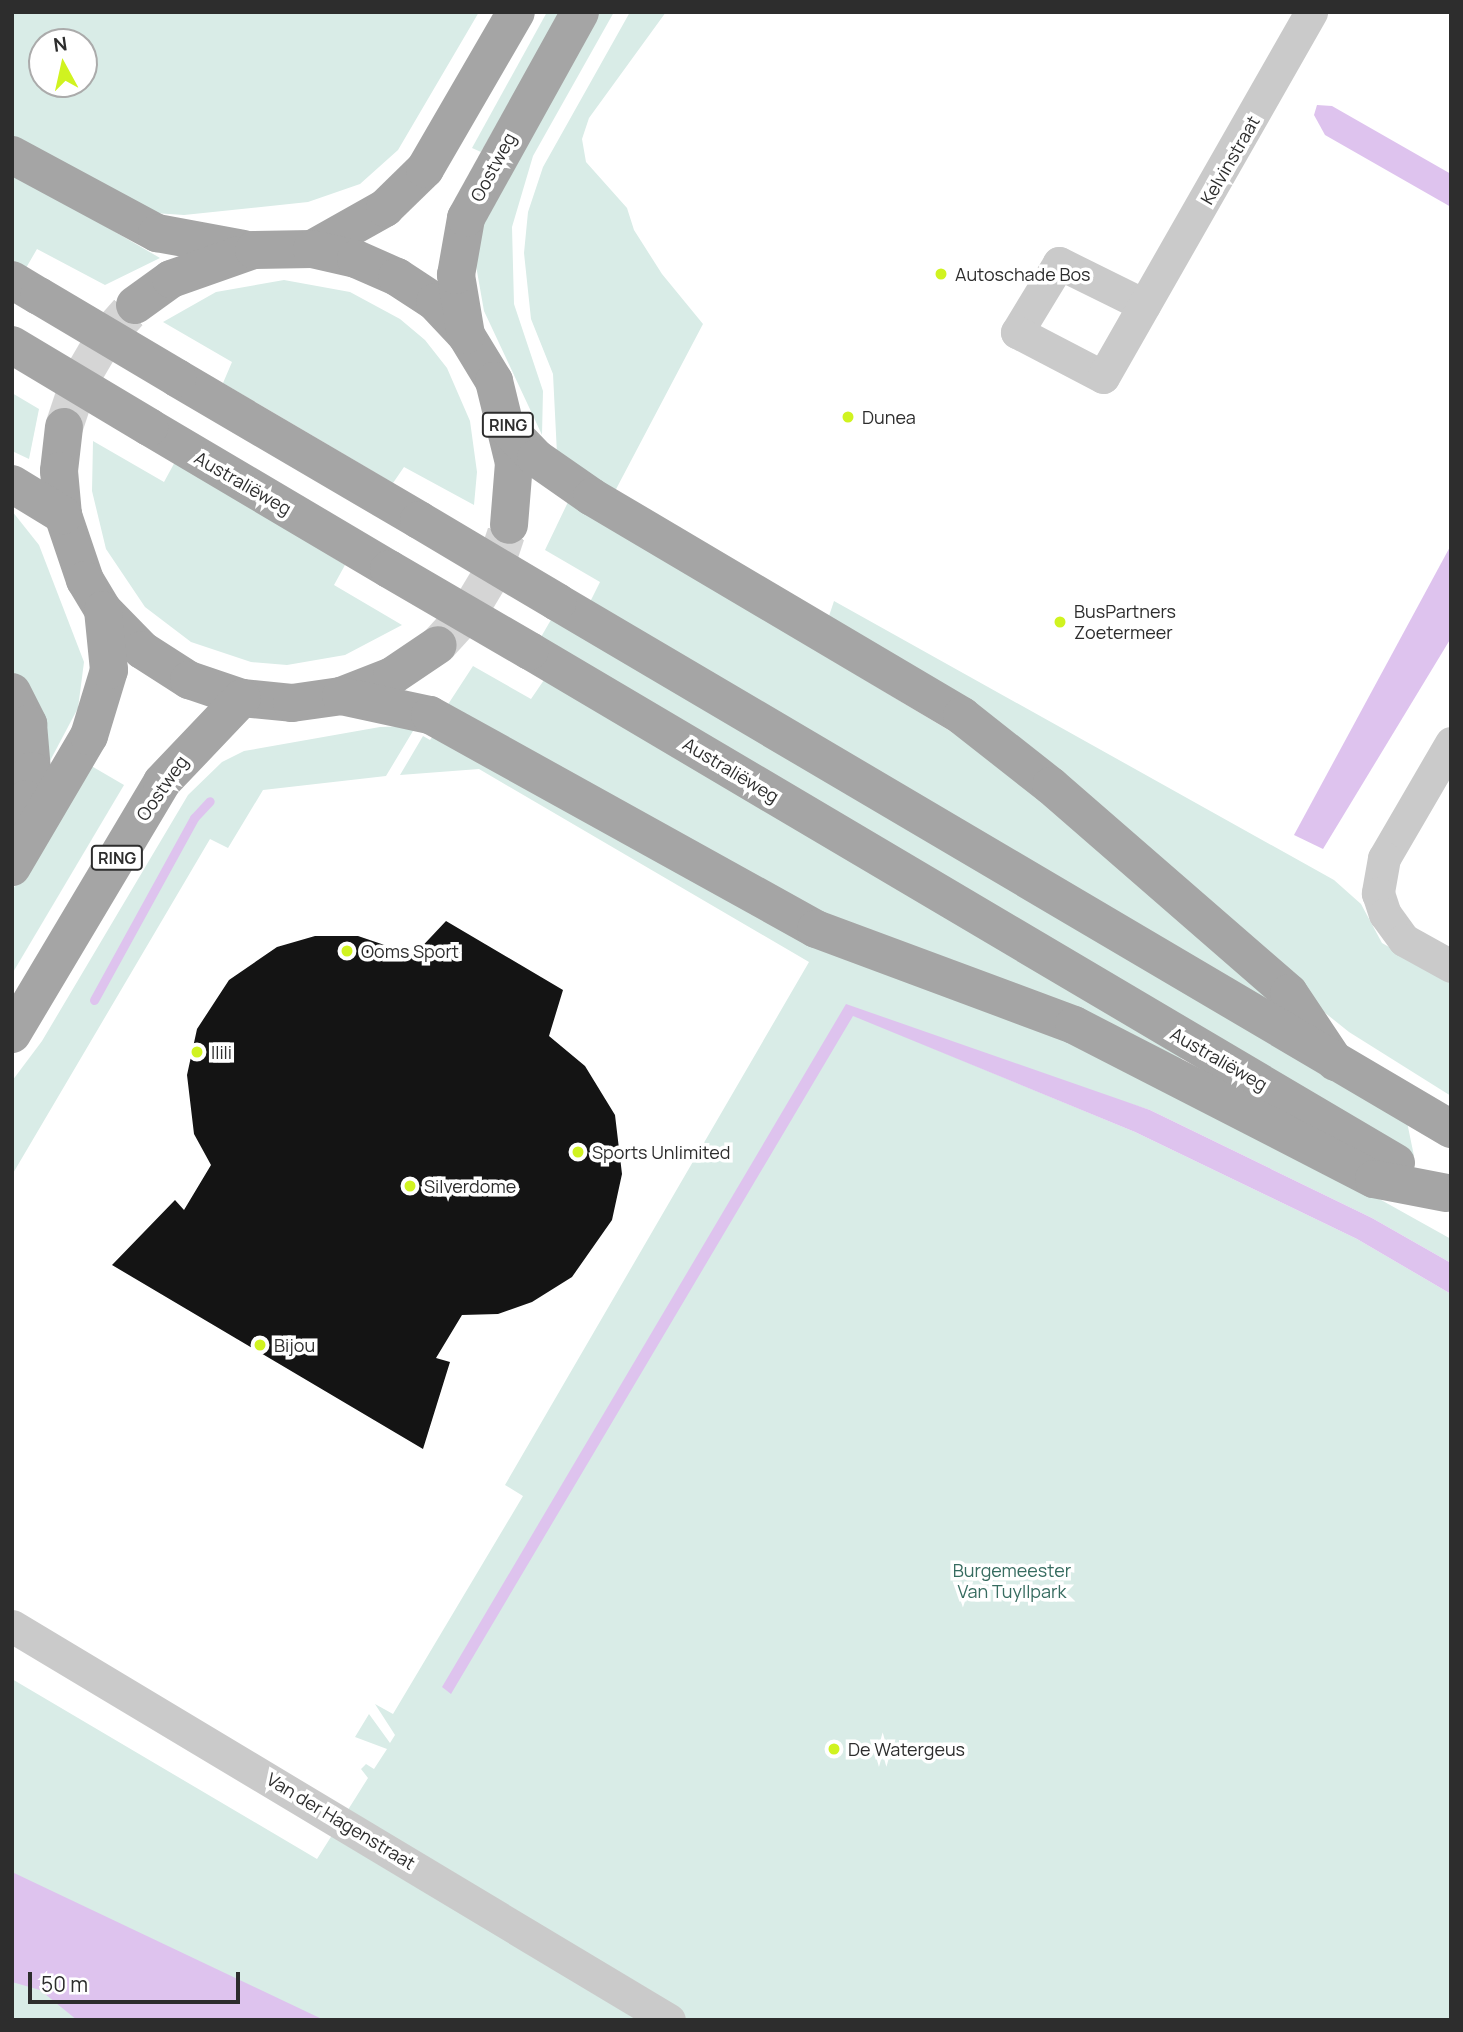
<!DOCTYPE html>
<meta charset="utf-8">
<style>
body{margin:0}
#map{position:relative;width:1463px;height:2032px;overflow:hidden;background:#fff;font-family:Manrope,sans-serif}
div>[style]{position:absolute}
.green>*{inset:0;background:#d9ece7}
.water>*{inset:0;background:#dec3ee}
.stream>*{height:9px;margin:-4.5px;padding:0 4.5px;transform-origin:4.5px;border-radius:4.5px;background:#dec3ee}
.building>*{inset:0;background:#141414}
.major-tunnel>*{height:38px;margin-top:-19px;transform-origin:0;background:repeating-linear-gradient(90deg,#d5d5d5 0 38px,transparent 0 57px)}
.minor>*{height:33px;margin:-16.5px;padding:0 16.5px;transform-origin:16.5px;border-radius:16.5px;background:#cacaca}
.major>*{height:38px;margin:-19px;padding:0 19px;transform-origin:19px;border-radius:19px;background:#a5a5a5}
.major-bridge>*{height:38px;margin:-19px;padding:0 19px;transform-origin:19px;border-radius:19px;background:#a5a5a5}
.dots>*{width:19px;height:19px;translate:-50% -50%;box-sizing:border-box;border:4px solid #fff;border-radius:50%}
span{translate:-50% -50%;white-space:nowrap;text-align:center;line-height:1.15;-webkit-text-stroke:7px #fff;paint-order:stroke}
.shield-label span{padding:2px 5px;background:#fff;border:2px solid;border-radius:5px;-webkit-text-stroke-width:0}
.shield-label{font-size:16px;color:#2d2d2d;font-weight:700}
.street-label{font-size:18px;color:#2d2d2d}
.poi-label{font-size:18px;color:#2d2d2d}
.left{translate:0 -50%;text-align:left}
.park-label{font-size:18px;color:#376c60}
.frame{position:absolute;inset:0;border:14px solid #2d2d2d;pointer-events:none}
.north{position:absolute;left:28px;top:28px;width:70px;height:70px;box-sizing:border-box;background:#fff;border:2px solid #ababab;border-radius:50%;rotate:352deg;font-size:19px;font-weight:700;line-height:28px;text-align:center;color:#2d2d2d}
.north::after{content:'';display:block;margin:auto;width:24px;height:32px;background:#d0f320;clip-path:polygon(50% 0,100% 100%,50% 72%,0 100%)}
.scale{position:absolute;left:28px;top:1972px;width:212px;height:32px;box-sizing:border-box;border:4px solid #2d2d2d;border-top:0;padding-left:9px;font-size:21px;line-height:24px;white-space:nowrap;color:#2d2d2d;-webkit-text-stroke:5px #fff;paint-order:stroke}
</style>
<div id="map">
<div class="green">
<i style="clip-path:polygon(evenodd,12px 12px,479px 12px,398px 150px,360px 184px,308px 202px,184px 215px,154px 213px,12px 136px,12px 12px,42px 42px,84px 42px,84px 84px,42px 84px,42px 42px)"></i>
<i style="clip-path:polygon(547px 12px,561px 12px,481px 152px,472px 148px)"></i>
<i style="clip-path:polygon(599px 12px,614px 12px,533px 156px,512px 227px,514px 304px,543px 391px,542px 435px,484px 311px,475px 260px,485px 214px)"></i>
<i style="clip-path:polygon(630px 12px,666px 12px,589px 118px,582px 139px,586px 162px,627px 208px,634px 230px,662px 274px,703px 324px,614px 493px,557px 454px,553px 374px,531px 319px,524px 253px,528px 212px,543px 167px)"></i>
<i style="clip-path:polygon(12px 172px,160px 258px,105px 285px,37px 249px,26px 268px,12px 260px)"></i>
<i style="clip-path:polygon(284px 280px,350px 292px,400px 319px,425px 340px,447px 368px,470px 421px,477px 472px,474px 505px,404px 467px,393px 483px,223px 383px,232px 362px,163px 322px,216px 292px)"></i>
<i style="clip-path:polygon(12px 393px,39px 409px,29px 459px,12px 451px)"></i>
<i style="clip-path:polygon(93px 441px,164px 482px,176px 460px,345px 565px,334px 585px,402px 625px,345px 655px,287px 665px,251px 662px,191px 642px,145px 607px,106px 549px,92px 491px)"></i>
<i style="clip-path:polygon(568px 502px,1000px 761px,1280px 1008px,590px 602px,600px 582px,545px 550px)"></i>
<i style="clip-path:polygon(12px 511px,39px 545px,84px 662px,78px 708px,42px 776px,12px 676px)"></i>
<i style="clip-path:polygon(834px 601px,1334px 880px,1361px 904px,1382px 943px,1451px 982px,1451px 1096px,1349px 1032px,829px 616px)"></i>
<i style="clip-path:polygon(552px 618px,1407px 1122px,1414px 1156px,541px 637px)"></i>
<i style="clip-path:polygon(473px 666px,531px 699px,544px 680px,1183px 1056px,1178px 1065px,837px 927px,445px 709px)"></i>
<i style="clip-path:polygon(416px 726px,386px 776px,263px 790px,228px 848px,210px 839px,12px 1175px,12px 1081px,42px 1041px,188px 795px,222px 762px,244px 751px,380px 727px)"></i>
<i style="clip-path:polygon(437px 731px,1209px 1104px,1451px 1239px,1451px 1263px,1372px 1218px,1150px 1110px,853px 1015px,1135px 1132px,1357px 1239px,1451px 1294px,1451px 2020px,12px 2020px,12px 1679px,317px 1859px,368px 1778px,361px 1769px,366px 1764px,374px 1769px,387px 1749px,355px 1737px,369px 1714px,390px 1743px,395px 1735px,375px 1704px,393px 1714px,523px 1496px,505px 1485px,809px 962px,479px 769px,400px 775px,423px 736px,430px 740px)"></i>
<i style="clip-path:polygon(88px 764px,124px 785px,12px 974px,12px 891px)"></i>
</div>
<div class="water">
<i style="clip-path:polygon(1317px 105px,1332px 106px,1451px 174px,1451px 207px,1325px 135px,1314px 115px)"></i>
<i style="clip-path:polygon(1451px 545px,1451px 638px,1323px 849px,1294px 835px)"></i>
<i style="clip-path:polygon(846px 1004px,1150px 1110px,1372px 1218px,1451px 1263px,1451px 1294px,1357px 1239px,1135px 1132px,853px 1016px,451px 1694px,442px 1687px)"></i>
<i style="clip-path:polygon(12px 1872px,324px 2020px,77px 2020px,40px 1990px,12px 1982px)"></i>
</div>
<div class="stream">
<i style="left:94px;top:1000px;width:208px;rotate:-61.2deg"></i>
<i style="left:194px;top:818px;width:23px;rotate:-47deg"></i>
</div>
<div class="building">
<i style="clip-path:polygon(446px 921px,563px 990px,549px 1036px,585px 1066px,615px 1115px,622px 1174px,612px 1220px,572px 1277px,532px 1302px,498px 1314px,462px 1315px,436px 1358px,450px 1362px,423px 1449px,112px 1265px,175px 1200px,184px 1210px,211px 1165px,194px 1134px,187px 1075px,197px 1029px,229px 980px,277px 947px,315px 936px,358px 936px,414px 955px)"></i>
</div>
<div class="major-tunnel">
<i style="left:64px;top:427px;width:47px;rotate:-71.6deg"></i>
<i style="left:79px;top:382px;width:48px;rotate:-59.7deg"></i>
<i style="left:103px;top:341px;width:48px;rotate:-48.4deg"></i>
<i style="left:438px;top:645px;width:47px;rotate:-47.6deg"></i>
<i style="left:470px;top:610px;width:47px;rotate:-59deg"></i>
<i style="left:494px;top:570px;width:47px;rotate:-71.6deg"></i>
</div>
<div class="minor">
<i style="left:1144px;top:305px;width:95px;rotate:-153.7deg"></i>
<i style="left:1059px;top:263px;width:81px;rotate:121.3deg"></i>
<i style="left:1017px;top:332px;width:97px;rotate:27.6deg"></i>
<i style="left:1103px;top:377px;width:420px;rotate:-60.3deg"></i>
<i style="left:1451px;top:743px;width:133px;rotate:120.2deg"></i>
<i style="left:1384px;top:858px;width:36px;rotate:100deg"></i>
<i style="left:1378px;top:893px;width:22px;rotate:72deg"></i>
<i style="left:1385px;top:914px;width:32px;rotate:54deg"></i>
<i style="left:1404px;top:940px;width:54px;rotate:29deg"></i>
<i style="left:12px;top:1626px;width:766px;rotate:30.95deg"></i>
</div>
<div class="major">
<i style="left:12px;top:155px;width:165px;rotate:28.3deg"></i>
<i style="left:157px;top:233px;width:88px;rotate:10.4deg"></i>
<i style="left:312px;top:249px;width:84px;rotate:-29.3deg"></i>
<i style="left:385px;top:208px;width:56px;rotate:-44.3deg"></i>
<i style="left:425px;top:169px;width:181px;rotate:-59.9deg"></i>
<i style="left:12px;top:280px;width:31px;rotate:31deg"></i>
<i style="left:135px;top:305px;width:44px;rotate:-35.8deg"></i>
<i style="left:171px;top:279px;width:88px;rotate:-19.3deg"></i>
<i style="left:254px;top:250px;width:58px;rotate:-1deg"></i>
<i style="left:312px;top:249px;width:45px;rotate:12.8deg"></i>
<i style="left:356px;top:259px;width:45px;rotate:23.7deg"></i>
<i style="left:397px;top:277px;width:45px;rotate:33.3deg"></i>
<i style="left:435px;top:302px;width:45px;rotate:46.8deg"></i>
<i style="left:466px;top:335px;width:54px;rotate:58.7deg"></i>
<i style="left:494px;top:381px;width:84px;rotate:76.3deg"></i>
<i style="left:514px;top:463px;width:62px;rotate:94.6deg"></i>
<i style="left:466px;top:335px;width:61px;rotate:-99.5deg"></i>
<i style="left:456px;top:275px;width:58px;rotate:-80deg"></i>
<i style="left:466px;top:218px;width:235px;rotate:-61deg"></i>
<i style="left:177px;top:378px;width:281px;rotate:30.4deg"></i>
<i style="left:64px;top:427px;width:44px;rotate:96.5deg"></i>
<i style="left:59px;top:471px;width:44px;rotate:84.8deg"></i>
<i style="left:63px;top:515px;width:69px;rotate:71.3deg"></i>
<i style="left:85px;top:580px;width:35px;rotate:59deg"></i>
<i style="left:103px;top:610px;width:56px;rotate:45.7deg"></i>
<i style="left:142px;top:650px;width:56px;rotate:32.6deg"></i>
<i style="left:189px;top:680px;width:56px;rotate:18.8deg"></i>
<i style="left:242px;top:698px;width:50px;rotate:5.7deg"></i>
<i style="left:292px;top:703px;width:49px;rotate:-8.1deg"></i>
<i style="left:341px;top:696px;width:55px;rotate:-21.4deg"></i>
<i style="left:392px;top:676px;width:55px;rotate:-34deg"></i>
<i style="left:149px;top:427px;width:279px;rotate:30.6deg"></i>
<i style="left:510px;top:431px;width:37px;rotate:46deg"></i>
<i style="left:536px;top:458px;width:68px;rotate:34.9deg"></i>
<i style="left:592px;top:497px;width:430px;rotate:30.6deg"></i>
<i style="left:962px;top:716px;width:113px;rotate:38.2deg"></i>
<i style="left:1051px;top:786px;width:315px;rotate:41deg"></i>
<i style="left:1289px;top:993px;width:83px;rotate:56.3deg"></i>
<i style="left:12px;top:484px;width:60px;rotate:31.3deg"></i>
<i style="left:557px;top:602px;width:1038px;rotate:30.52deg"></i>
<i style="left:530px;top:651px;width:1006px;rotate:30.59deg"></i>
<i style="left:12px;top:692px;width:36px;rotate:63deg"></i>
<i style="left:28px;top:724px;width:47px;rotate:85.1deg"></i>
<i style="left:32px;top:771px;width:29px;rotate:102deg"></i>
<i style="left:26px;top:799px;width:28px;rotate:120deg"></i>
<i style="left:341px;top:696px;width:91px;rotate:12.1deg"></i>
<i style="left:430px;top:715px;width:441px;rotate:29deg"></i>
<i style="left:816px;top:929px;width:275px;rotate:20.4deg"></i>
<i style="left:1074px;top:1025px;width:337px;rotate:27.2deg"></i>
<i style="left:1374px;top:1179px;width:74px;rotate:10.9deg"></i>
<i style="left:12px;top:867px;width:152px;rotate:-59.6deg"></i>
<i style="left:89px;top:736px;width:69px;rotate:-73.1deg"></i>
<i style="left:109px;top:670px;width:60px;rotate:-95.7deg"></i>
<i style="left:12px;top:1034px;width:293px;rotate:-59.2deg"></i>
<i style="left:162px;top:782px;width:116px;rotate:-46.4deg"></i>
</div>
<div class="major-bridge">
<i style="left:39px;top:296px;width:161px;rotate:30.7deg"></i>
<i style="left:12px;top:345px;width:160px;rotate:30.9deg"></i>
<i style="left:419px;top:520px;width:161px;rotate:30.7deg"></i>
<i style="left:389px;top:569px;width:163px;rotate:30.2deg"></i>
</div>
<div class="dots">
<i style="left:941px;top:274px;background:#d0f320"></i>
<i style="left:848px;top:417px;background:#d0f320"></i>
<i style="left:1060px;top:622px;background:#d0f320"></i>
<i style="left:347px;top:951px;background:#d0f320"></i>
<i style="left:197px;top:1052px;background:#d0f320"></i>
<i style="left:578px;top:1152px;background:#d0f320"></i>
<i style="left:410px;top:1186px;background:#d0f320"></i>
<i style="left:260px;top:1345px;background:#d0f320"></i>
<i style="left:834px;top:1749px;background:#d0f320"></i>
</div>
<div class="shield-label">
<span style="left:508px;top:425px">RING</span>
<span style="left:117px;top:858px">RING</span>
</div>
<div class="street-label">
<span style="left:1230px;top:160px;rotate:-60deg">Kelvinstraat</span>
<span style="left:493px;top:167px;rotate:-62deg">Oostweg</span>
<span style="left:243px;top:483px;rotate:30deg">Australiëweg</span>
<span style="left:731px;top:770px;rotate:31deg">Australiëweg</span>
<span style="left:162px;top:788px;rotate:-55deg">Oostweg</span>
<span style="left:1219px;top:1059px;rotate:30deg">Australiëweg</span>
<span style="left:341px;top:1821px;rotate:31deg">Van der Hagenstraat</span>
</div>
<div class="poi-label">
<span class="left" style="left:955px;top:274px">Autoschade Bos</span>
<span class="left" style="left:862px;top:417px">Dunea</span>
<span class="left" style="left:1074px;top:622px">BusPartners<br>Zoetermeer</span>
<span class="left" style="left:361px;top:951px">Ooms Sport</span>
<span class="left" style="left:211px;top:1052px">Ilili</span>
<span class="left" style="left:592px;top:1152px">Sports Unlimited</span>
<span class="left" style="left:424px;top:1186px">Silverdome</span>
<span class="left" style="left:274px;top:1345px">Bijou</span>
<span class="left" style="left:848px;top:1749px">De Watergeus</span>
</div>
<div class="park-label">
<span style="left:1012px;top:1581px">Burgemeester<br>Van Tuyllpark</span>
</div>
<div class="frame"></div>
<div class="north">N</div>
<div class="scale">50 m</div>
</div>
